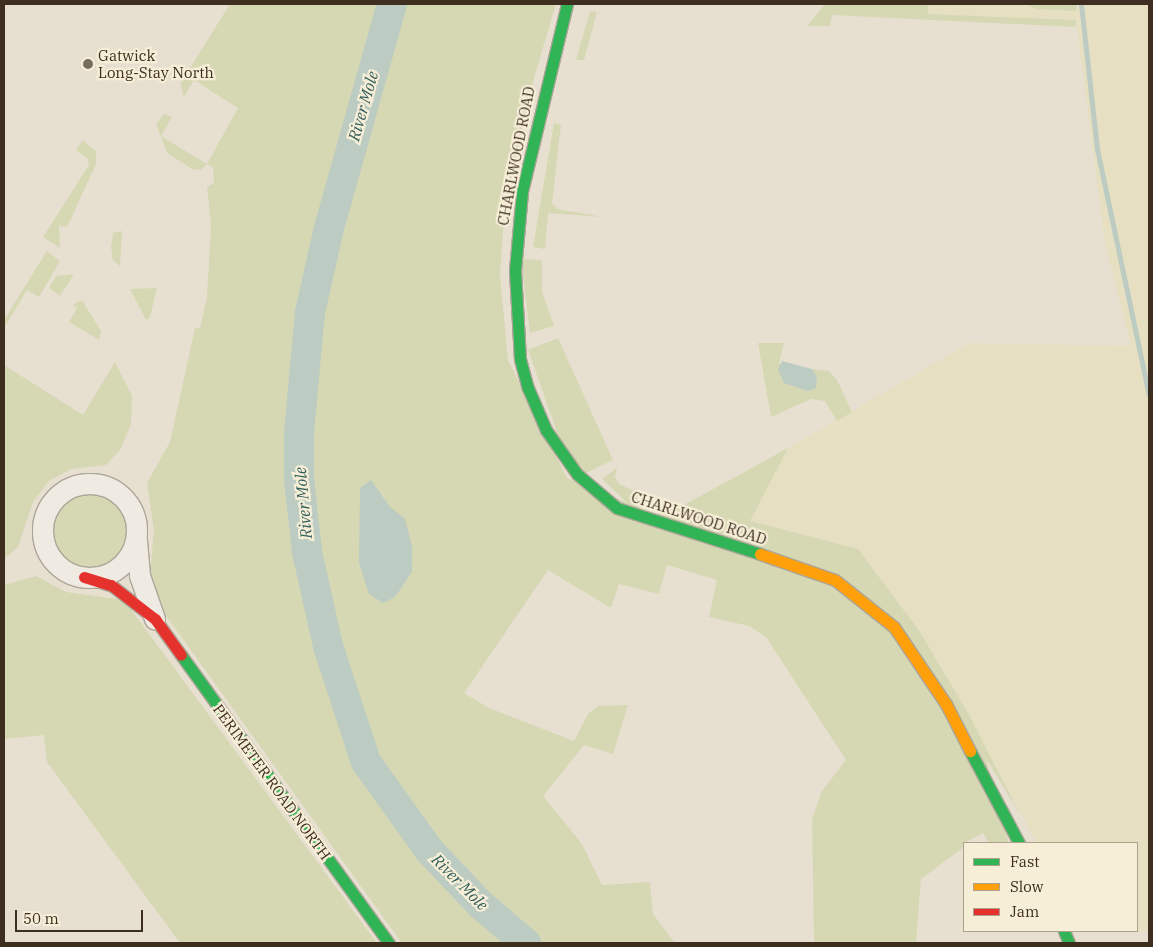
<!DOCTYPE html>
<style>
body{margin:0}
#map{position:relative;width:1153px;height:947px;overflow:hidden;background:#e7e0d1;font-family:"IBM Plex Serif",serif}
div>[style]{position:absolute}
.farmland>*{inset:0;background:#e6dfc2}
.green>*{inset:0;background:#d6d7b3}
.round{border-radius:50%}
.water>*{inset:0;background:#bcccc2}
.stream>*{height:5px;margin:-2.5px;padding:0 2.5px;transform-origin:2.5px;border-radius:2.5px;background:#bcccc2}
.river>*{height:30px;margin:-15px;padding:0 15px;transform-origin:15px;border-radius:15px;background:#bcccc2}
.roads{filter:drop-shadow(1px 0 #ada599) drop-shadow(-1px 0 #ada599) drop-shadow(0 1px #ada599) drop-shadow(0 -1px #ada599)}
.street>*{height:20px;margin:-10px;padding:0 10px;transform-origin:10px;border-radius:10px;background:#efebe3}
.street>.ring{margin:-10px;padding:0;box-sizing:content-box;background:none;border:20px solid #efebe3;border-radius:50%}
.fast>*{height:11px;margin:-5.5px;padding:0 5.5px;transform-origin:5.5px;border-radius:5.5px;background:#30b455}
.slow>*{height:11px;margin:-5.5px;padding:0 5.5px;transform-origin:5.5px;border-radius:5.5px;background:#ff9f0a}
.jam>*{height:11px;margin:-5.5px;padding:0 5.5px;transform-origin:5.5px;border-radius:5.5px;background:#e5322d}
.dots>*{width:14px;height:14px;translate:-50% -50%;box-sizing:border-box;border:2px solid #f7eed8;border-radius:50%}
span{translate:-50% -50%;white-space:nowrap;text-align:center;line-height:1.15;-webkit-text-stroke:4.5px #f7eed8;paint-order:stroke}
.poi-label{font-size:15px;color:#3d2e20}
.left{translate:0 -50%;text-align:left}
.street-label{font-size:15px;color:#3d2e20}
.water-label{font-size:16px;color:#2f5d5a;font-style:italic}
.frame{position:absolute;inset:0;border:5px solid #3d2e20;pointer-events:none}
.legend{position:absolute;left:963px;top:842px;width:175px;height:90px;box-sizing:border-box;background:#f7eed8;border:1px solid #ada18e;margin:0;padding:6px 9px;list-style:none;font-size:15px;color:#3d2e20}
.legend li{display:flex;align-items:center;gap:10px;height:25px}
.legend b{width:25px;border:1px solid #ada18e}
.scale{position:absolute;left:15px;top:910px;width:128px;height:22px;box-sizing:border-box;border:2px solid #3d2e20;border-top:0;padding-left:6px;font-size:15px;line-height:18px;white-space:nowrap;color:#3d2e20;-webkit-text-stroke:4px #f7eed8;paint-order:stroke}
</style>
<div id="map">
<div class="farmland">
<i style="clip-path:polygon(928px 4px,1149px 4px,1149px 931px,1092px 931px,1137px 931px,1137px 843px,1037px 843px,935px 655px,858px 549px,749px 521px,788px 448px,970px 343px,1131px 346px,1105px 244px,1076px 20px,927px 14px)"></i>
</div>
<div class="green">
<i style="clip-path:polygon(230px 4px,556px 4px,534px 78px,505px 204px,500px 275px,508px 360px,567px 478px,658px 515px,663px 501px,682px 506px,788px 448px,750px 521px,858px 549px,920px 632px,969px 715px,1022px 818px,986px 758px,1009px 843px,989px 843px,983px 833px,964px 843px,964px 847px,921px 879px,916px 943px,814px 943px,812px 819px,822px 791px,846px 760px,766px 637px,749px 626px,709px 617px,717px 580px,667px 565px,659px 594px,619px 584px,611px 608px,548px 570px,464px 693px,489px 708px,574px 741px,588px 714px,598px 706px,628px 705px,613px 754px,584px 745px,543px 796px,582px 844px,602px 885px,650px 882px,653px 914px,675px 943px,402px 943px,164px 613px,150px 574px,154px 530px,147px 483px,170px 442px,195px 328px,200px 328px,207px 298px,211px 226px,207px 187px,214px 183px,213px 168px,207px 164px,201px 170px,192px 169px,167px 153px,156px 124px,164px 114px,172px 117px,161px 136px,207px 164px,238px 108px,194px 80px,184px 97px,180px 84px)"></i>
<i style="clip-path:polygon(825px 4px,928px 4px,928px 14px,1076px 20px,1076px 27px,832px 15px,830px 26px,807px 26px)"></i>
<i style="clip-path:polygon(1025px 4px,1077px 4px,1076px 11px,1037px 9px)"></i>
<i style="clip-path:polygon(590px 11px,597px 12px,584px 60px,576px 60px)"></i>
<i style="clip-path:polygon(554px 123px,561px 125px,552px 203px,557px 209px,603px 217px,548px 213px,545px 249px,533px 247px)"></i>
<i style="clip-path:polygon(83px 140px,96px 152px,96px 164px,67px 227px,59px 226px,60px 248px,43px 237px,89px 165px,87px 158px,76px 150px)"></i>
<i style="clip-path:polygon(122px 231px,120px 266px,113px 260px,111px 247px,113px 233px)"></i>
<i style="clip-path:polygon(47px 251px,60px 261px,39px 297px,27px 290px,4px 328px,4px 320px)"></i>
<i style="clip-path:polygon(521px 259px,542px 260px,542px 292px,554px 326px,530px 333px)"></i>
<i style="clip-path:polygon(74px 274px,60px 296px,49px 288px,56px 276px)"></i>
<i style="clip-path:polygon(157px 288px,150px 317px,146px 320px,130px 289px)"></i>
<i style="clip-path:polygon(82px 300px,101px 331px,99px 340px,69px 322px,77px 308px,73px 305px)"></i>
<i style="clip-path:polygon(558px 338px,613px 460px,584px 474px,559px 438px,528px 350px)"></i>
<i style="clip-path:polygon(758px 343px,784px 343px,779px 363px,816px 388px,817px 377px,812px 369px,829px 371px,837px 380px,852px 412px,837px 421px,825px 401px,811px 399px,771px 417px)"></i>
<i style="clip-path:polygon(115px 362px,132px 396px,131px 425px,120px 450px,106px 465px,71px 469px,49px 481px,33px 502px,18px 547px,4px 559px,4px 365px,83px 415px)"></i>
<i style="clip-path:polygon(617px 468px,615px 477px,619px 484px,645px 496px,639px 514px,602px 479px)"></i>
<i class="round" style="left:52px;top:493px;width:76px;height:76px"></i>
<i style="clip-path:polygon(36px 576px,66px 592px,124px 600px,377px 943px,180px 943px,47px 762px,44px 735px,4px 739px,4px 585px)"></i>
</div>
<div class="water">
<i style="clip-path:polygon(782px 361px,812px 369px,817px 377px,816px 388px,808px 391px,784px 383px,778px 370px)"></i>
<i style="clip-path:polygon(371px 480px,390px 507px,405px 519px,412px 546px,412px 572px,395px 597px,383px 603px,369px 594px,359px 563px,360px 488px)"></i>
</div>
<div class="stream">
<i style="left:1081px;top:4px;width:146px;rotate:83.7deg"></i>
<i style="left:1097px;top:149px;width:251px;rotate:78.1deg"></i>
</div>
<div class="river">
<i style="left:392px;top:4px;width:233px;rotate:105.7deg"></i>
<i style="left:329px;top:228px;width:86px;rotate:102.7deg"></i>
<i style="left:310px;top:312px;width:121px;rotate:95.2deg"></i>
<i style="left:299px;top:432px;width:47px;rotate:90deg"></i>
<i style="left:299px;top:479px;width:73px;rotate:83.7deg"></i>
<i style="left:307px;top:552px;width:96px;rotate:77.4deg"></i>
<i style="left:328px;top:646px;width:122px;rotate:71.9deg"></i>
<i style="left:366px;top:762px;width:108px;rotate:54.4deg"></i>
<i style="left:429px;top:850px;width:76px;rotate:46.6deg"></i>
<i style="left:481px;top:905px;width:59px;rotate:40.2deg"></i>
</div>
<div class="roads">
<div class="street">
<i class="ring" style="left:43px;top:484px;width:74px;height:74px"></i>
<i style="left:137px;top:541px;width:35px;rotate:85deg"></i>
<i style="left:140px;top:576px;width:46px;rotate:70.8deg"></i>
</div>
<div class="fast">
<i style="left:567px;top:4px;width:193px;rotate:103.5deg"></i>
<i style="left:522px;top:192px;width:78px;rotate:95.1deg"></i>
<i style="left:515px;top:270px;width:89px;rotate:86.8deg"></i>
<i style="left:520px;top:359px;width:30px;rotate:75deg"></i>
<i style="left:528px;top:388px;width:46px;rotate:66.8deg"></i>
<i style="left:546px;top:430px;width:54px;rotate:54.8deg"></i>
<i style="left:577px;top:474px;width:52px;rotate:40.4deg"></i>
<i style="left:617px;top:508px;width:150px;rotate:17.8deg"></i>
<i style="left:181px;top:655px;width:355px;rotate:54.2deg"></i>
<i style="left:970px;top:751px;width:104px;rotate:62deg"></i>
<i style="left:1064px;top:931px;width:13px;rotate:67deg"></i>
</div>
<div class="slow">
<i style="left:760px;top:554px;width:79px;rotate:19.1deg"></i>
<i style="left:835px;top:580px;width:75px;rotate:38.5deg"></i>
<i style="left:894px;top:627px;width:93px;rotate:56deg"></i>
<i style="left:946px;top:704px;width:53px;rotate:62.9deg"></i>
</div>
<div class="jam">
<i style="left:84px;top:577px;width:28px;rotate:17deg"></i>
<i style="left:111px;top:585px;width:56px;rotate:37.7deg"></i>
<i style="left:155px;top:619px;width:44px;rotate:54.2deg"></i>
</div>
</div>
<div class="dots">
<i style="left:88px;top:64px;background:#786c5e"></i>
</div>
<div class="poi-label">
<span class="left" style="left:98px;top:64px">Gatwick<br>Long-Stay North</span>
</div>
<div class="street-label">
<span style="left:516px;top:156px;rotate:-79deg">CHARLWOOD ROAD</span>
<span style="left:699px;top:518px;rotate:18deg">CHARLWOOD ROAD</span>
<span style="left:272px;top:782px;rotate:54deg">PERIMETER ROAD NORTH</span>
</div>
<div class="water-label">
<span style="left:363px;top:106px;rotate:-74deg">River Mole</span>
<span style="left:303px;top:503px;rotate:-95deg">River Mole</span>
<span style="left:460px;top:882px;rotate:45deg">River Mole</span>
</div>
<div class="frame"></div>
<ul class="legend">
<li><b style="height:6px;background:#30b455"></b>Fast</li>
<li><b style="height:6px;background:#ff9f0a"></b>Slow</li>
<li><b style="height:6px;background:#e5322d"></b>Jam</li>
</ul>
<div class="scale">50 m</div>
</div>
